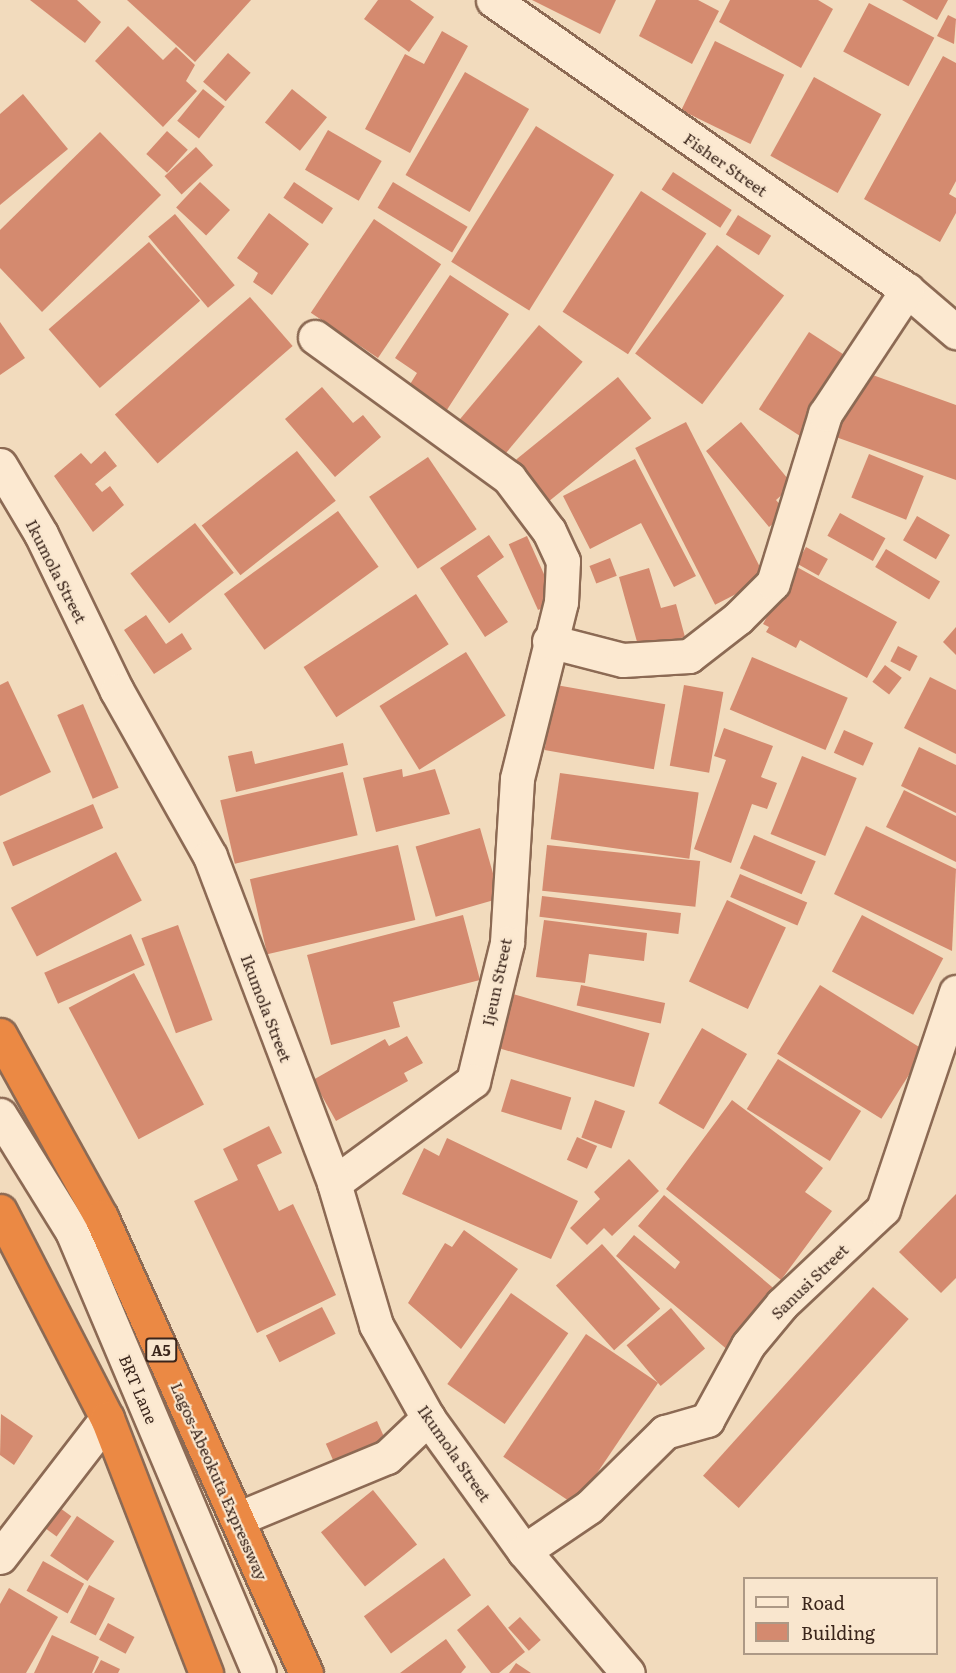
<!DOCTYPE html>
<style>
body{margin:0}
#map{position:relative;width:956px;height:1673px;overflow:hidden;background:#f2dbbd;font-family:Literata,serif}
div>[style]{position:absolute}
.building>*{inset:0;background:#d48a6f;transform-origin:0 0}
.roads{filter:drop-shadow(2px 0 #8c6a54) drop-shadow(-2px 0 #8c6a54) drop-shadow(0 2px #8c6a54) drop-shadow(0 -2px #8c6a54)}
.minor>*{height:33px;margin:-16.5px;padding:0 16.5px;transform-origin:16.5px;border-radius:16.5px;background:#fce9d1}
.highway>*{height:33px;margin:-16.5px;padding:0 16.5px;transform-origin:16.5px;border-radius:16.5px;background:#eb8944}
span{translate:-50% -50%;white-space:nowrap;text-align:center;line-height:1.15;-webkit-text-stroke:4.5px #f9e6ce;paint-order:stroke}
.shield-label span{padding:2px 4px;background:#f9e6ce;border:2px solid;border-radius:4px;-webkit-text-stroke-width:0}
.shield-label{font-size:15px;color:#3a251b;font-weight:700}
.street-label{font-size:16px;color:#3a251b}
.legend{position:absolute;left:743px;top:1577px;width:195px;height:78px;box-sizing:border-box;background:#f9e6ce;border:2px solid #ad9986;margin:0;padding:8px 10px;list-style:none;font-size:18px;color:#3a251b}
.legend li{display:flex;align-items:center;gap:12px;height:30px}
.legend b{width:30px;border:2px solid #ad9986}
</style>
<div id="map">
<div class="building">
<i style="clip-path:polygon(30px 0,77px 0,101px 22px,85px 43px)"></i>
<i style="clip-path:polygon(127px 0,251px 0,195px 62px)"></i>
<i style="clip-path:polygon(378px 0,410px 0,434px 17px,409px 52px,364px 19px)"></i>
<i style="clip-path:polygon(532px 0,616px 0,600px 34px)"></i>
<i style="clip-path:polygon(656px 0,698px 0,719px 11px,692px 64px,639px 36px)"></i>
<i style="clip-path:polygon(730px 0,818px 0,833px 9px,801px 68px,719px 22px)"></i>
<i style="clip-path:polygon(902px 0,948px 0,937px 20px)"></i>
<i style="left:869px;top:3px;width:74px;height:55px;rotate:28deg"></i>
<i style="clip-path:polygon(948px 15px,956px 19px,954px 44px,937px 36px)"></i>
<i style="clip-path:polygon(128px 26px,163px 60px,176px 47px,195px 65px,186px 81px,197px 91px,163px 127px,95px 61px)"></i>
<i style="clip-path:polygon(442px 31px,468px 46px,410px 153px,365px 129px,405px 54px,424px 64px)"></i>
<i style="left:715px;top:41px;width:77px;height:77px;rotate:26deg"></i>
<i style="left:228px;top:53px;width:30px;height:38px;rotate:41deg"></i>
<i style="clip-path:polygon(943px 56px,956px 63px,956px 181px,949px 194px,956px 198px,956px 213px,940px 242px,864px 199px)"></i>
<i style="left:465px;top:72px;width:74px;height:119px;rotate:30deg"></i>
<i style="left:814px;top:77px;width:77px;height:90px;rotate:29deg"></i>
<i style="left:203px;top:89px;width:28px;height:41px;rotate:39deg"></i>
<i style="left:292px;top:89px;width:45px;height:43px;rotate:39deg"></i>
<i style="clip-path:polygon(23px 94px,68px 149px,0 205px,0 114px)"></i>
<i style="left:536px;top:126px;width:92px;height:160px;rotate:32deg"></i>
<i style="left:328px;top:130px;width:62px;height:46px;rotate:30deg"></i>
<i style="left:167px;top:131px;width:28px;height:31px;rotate:42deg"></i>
<i style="clip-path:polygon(100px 132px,161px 195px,42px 312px,0 268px,0 230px)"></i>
<i style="left:196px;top:147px;width:25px;height:43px;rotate:47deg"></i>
<i style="left:673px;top:172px;width:70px;height:21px;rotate:33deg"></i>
<i style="left:200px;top:182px;width:41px;height:35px;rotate:43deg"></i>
<i style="left:294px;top:182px;width:47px;height:19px;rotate:34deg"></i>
<i style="left:393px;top:182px;width:87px;height:30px;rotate:31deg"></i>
<i style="left:641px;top:191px;width:78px;height:144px;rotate:33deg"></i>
<i style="clip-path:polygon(269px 213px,309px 244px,272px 295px,253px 282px,258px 273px,237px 258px)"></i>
<i style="left:175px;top:214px;width:93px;height:35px;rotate:50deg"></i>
<i style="left:738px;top:215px;width:39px;height:23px;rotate:32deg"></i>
<i style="left:374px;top:219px;width:81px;height:113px;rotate:34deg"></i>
<i style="left:149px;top:242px;width:78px;height:133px;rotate:49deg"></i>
<i style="left:717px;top:245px;width:84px;height:136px;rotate:37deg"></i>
<i style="clip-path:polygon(450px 275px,509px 314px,441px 419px,404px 394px,417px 373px,395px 358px)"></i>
<i style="left:250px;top:297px;width:65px;height:179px;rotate:49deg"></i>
<i style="clip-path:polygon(0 322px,25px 358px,0 375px)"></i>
<i style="left:539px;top:325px;width:57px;height:126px;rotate:40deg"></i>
<i style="left:809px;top:332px;width:56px;height:92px;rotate:33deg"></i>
<i style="clip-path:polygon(856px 369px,956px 405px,956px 480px,833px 436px)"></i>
<i style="left:618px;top:377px;width:53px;height:131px;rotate:51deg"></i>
<i style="clip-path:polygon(322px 387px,353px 423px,363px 415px,381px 437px,335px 477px,285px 419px)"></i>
<i style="left:686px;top:422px;width:176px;height:57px;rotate:63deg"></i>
<i style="clip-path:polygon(741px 422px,793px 485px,776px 500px,787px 513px,769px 527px,706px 451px)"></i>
<i style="clip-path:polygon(105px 451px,117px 466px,95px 484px,102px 492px,110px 486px,124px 505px,93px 532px,54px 476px,81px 453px,91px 464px)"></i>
<i style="left:297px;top:451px;width:63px;height:121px;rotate:52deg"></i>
<i style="left:869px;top:454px;width:59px;height:47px;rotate:22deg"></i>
<i style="left:428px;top:457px;width:87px;height:71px;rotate:56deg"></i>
<i style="clip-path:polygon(635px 459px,696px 576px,674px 587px,641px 523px,590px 549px,563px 496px)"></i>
<i style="left:338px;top:511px;width:69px;height:141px;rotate:54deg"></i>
<i style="left:840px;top:513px;width:52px;height:26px;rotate:29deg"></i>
<i style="left:917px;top:516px;width:38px;height:28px;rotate:30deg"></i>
<i style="left:195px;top:523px;width:63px;height:82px;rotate:52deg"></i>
<i style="clip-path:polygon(489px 535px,504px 557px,477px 576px,508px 622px,485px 637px,440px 568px)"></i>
<i style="left:527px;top:536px;width:72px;height:20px;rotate:66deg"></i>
<i style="left:806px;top:547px;width:25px;height:19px;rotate:29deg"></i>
<i style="left:886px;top:549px;width:63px;height:21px;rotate:31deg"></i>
<i style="left:610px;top:558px;width:19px;height:22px;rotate:69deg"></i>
<i style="clip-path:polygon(795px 566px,897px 622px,867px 678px,800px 640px,796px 648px,766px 632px,769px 627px,763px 624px)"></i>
<i style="clip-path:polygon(649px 568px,661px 608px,676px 604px,685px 637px,639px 649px,619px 577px)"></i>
<i style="left:416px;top:594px;width:60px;height:134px;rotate:57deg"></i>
<i style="clip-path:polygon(146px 615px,166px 644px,182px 633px,192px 649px,154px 674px,124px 630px)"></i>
<i style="clip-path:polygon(956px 627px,956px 655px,943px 642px)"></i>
<i style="left:898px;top:646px;width:22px;height:17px;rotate:27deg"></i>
<i style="left:466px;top:652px;width:75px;height:102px;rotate:58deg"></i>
<i style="left:752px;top:657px;width:104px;height:57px;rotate:23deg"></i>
<i style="left:885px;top:665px;width:21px;height:21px;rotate:37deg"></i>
<i style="clip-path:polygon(930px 677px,956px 690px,956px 754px,904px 728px)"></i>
<i style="clip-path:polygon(8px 681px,51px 772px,0 796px,0 685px)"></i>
<i style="left:556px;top:685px;width:111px;height:66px;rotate:10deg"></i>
<i style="left:684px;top:685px;width:40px;height:82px;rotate:10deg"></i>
<i style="left:83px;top:704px;width:91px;height:28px;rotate:67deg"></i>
<i style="clip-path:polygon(724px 728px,773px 746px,761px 777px,777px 783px,767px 809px,752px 804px,731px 863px,694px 849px,726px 760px,714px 756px)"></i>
<i style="left:844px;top:730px;width:32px;height:25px;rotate:24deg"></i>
<i style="clip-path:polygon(343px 743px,348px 765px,236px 792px,228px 756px,252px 751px,255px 764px)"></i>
<i style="clip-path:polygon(919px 747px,956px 765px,956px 813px,901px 786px)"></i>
<i style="left:802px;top:756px;width:59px;height:84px;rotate:22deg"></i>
<i style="clip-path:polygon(402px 769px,403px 777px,435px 769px,450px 814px,376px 832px,363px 778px)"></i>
<i style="left:343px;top:772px;width:65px;height:126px;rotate:77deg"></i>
<i style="left:560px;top:773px;width:140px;height:67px;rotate:8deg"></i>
<i style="clip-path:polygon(904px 790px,956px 816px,956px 862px,886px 827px)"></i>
<i style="left:93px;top:804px;width:26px;height:98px;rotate:67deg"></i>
<i style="clip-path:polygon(866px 826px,956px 869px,952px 951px,834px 894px)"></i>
<i style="left:480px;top:828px;width:73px;height:67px;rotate:74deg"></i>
<i style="left:754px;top:835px;width:67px;height:36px;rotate:23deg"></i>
<i style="left:398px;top:845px;width:77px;height:152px;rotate:77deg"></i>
<i style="left:547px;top:845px;width:154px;height:46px;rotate:6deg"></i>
<i style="left:116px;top:852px;width:55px;height:119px;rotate:62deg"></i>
<i style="left:740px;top:874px;width:73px;height:25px;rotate:23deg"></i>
<i style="left:542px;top:896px;width:140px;height:21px;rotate:7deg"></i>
<i style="left:727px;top:900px;width:65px;height:90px;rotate:25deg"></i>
<i style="clip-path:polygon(463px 915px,480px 980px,393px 1002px,400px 1027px,331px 1045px,307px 955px)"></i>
<i style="left:862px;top:915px;width:92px;height:64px;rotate:28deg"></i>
<i style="clip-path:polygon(544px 920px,647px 933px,644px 961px,589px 954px,585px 983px,536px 977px)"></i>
<i style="left:178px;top:925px;width:101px;height:39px;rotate:70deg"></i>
<i style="left:131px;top:934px;width:34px;height:95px;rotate:66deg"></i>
<i style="left:134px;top:973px;width:149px;height:74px;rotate:62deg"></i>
<i style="left:581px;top:985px;width:86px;height:21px;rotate:12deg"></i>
<i style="left:820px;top:985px;width:123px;height:81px;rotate:32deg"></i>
<i style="left:513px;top:994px;width:142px;height:56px;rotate:16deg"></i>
<i style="left:702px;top:1028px;width:52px;height:87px;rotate:30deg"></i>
<i style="clip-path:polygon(407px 1036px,423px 1063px,404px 1073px,408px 1081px,336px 1121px,313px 1080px,385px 1039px,389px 1046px)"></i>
<i style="left:778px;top:1059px;width:98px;height:59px;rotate:32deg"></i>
<i style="left:511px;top:1079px;width:63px;height:34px;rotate:17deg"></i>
<i style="left:595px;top:1100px;width:32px;height:40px;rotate:20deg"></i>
<i style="clip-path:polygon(732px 1100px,823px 1168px,805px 1192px,832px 1211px,781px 1280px,666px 1189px)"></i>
<i style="clip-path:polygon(269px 1126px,282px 1153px,257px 1165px,279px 1211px,293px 1204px,336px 1295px,257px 1333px,194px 1201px,238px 1180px,223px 1149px)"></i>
<i style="left:577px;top:1137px;width:22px;height:25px;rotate:24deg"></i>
<i style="clip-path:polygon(447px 1138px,578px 1201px,551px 1259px,402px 1194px,424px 1148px,439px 1156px)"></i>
<i style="clip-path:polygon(629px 1159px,659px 1191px,612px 1236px,604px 1228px,587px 1245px,570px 1228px,600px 1199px,594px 1192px)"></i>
<i style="clip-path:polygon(956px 1194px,956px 1278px,941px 1293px,899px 1252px)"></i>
<i style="clip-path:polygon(664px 1195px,778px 1292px,729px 1351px,616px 1256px,634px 1235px,675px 1269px,680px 1262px,638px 1226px)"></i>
<i style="clip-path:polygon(464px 1230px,518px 1269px,461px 1349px,408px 1303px,445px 1243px,452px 1247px)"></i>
<i style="left:602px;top:1244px;width:87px;height:62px;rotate:48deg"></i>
<i style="left:873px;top:1287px;width:48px;height:254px;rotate:42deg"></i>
<i style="left:511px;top:1293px;width:70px;height:111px;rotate:35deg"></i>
<i style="left:322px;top:1307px;width:30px;height:63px;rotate:63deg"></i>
<i style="left:671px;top:1308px;width:53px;height:58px;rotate:50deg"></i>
<i style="left:586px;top:1334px;width:87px;height:148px;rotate:34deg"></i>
<i style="clip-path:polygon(1px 1414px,33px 1436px,14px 1465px,0 1455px)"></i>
<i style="left:377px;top:1421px;width:27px;height:56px;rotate:66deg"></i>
<i style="left:373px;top:1490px;width:70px;height:67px;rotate:51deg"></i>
<i style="left:60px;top:1508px;width:14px;height:25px;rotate:36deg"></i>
<i style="left:77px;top:1516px;width:45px;height:48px;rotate:34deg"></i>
<i style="left:444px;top:1558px;width:46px;height:99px;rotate:54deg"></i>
<i style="left:43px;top:1561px;width:47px;height:34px;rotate:29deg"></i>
<i style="left:89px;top:1585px;width:29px;height:42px;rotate:27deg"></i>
<i style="clip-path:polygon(9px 1588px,58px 1617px,26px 1673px,0 1673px,0 1604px)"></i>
<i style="clip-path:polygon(488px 1605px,525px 1652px,499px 1673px,491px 1673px,457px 1630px)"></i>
<i style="left:520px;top:1617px;width:31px;height:16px;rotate:48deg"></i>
<i style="left:108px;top:1623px;width:30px;height:19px;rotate:28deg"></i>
<i style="clip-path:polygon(52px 1635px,99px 1657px,92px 1673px,34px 1673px)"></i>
<i style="clip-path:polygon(446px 1639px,466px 1667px,461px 1673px,400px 1673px)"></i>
<i style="clip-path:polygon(101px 1660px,120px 1669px,118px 1673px,94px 1673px)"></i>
<i style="clip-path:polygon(516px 1663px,531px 1673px,509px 1673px)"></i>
</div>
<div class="roads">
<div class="minor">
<i style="left:493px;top:0;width:505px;rotate:35.01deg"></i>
<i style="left:907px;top:290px;width:65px;rotate:40.6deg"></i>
<i style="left:315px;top:337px;width:240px;rotate:36deg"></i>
<i style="left:509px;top:478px;width:66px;rotate:53deg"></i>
<i style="left:549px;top:531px;width:33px;rotate:65deg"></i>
<i style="left:563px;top:561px;width:41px;rotate:92.8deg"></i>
<i style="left:561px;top:602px;width:182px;rotate:104deg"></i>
<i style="left:517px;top:779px;width:164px;rotate:93.5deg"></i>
<i style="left:507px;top:943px;width:142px;rotate:103.8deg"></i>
<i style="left:473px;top:1081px;width:172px;rotate:143.7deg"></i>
<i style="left:0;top:465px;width:80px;rotate:59.3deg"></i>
<i style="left:41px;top:534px;width:174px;rotate:64.2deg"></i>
<i style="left:117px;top:691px;width:189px;rotate:60.6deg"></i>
<i style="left:210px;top:856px;width:350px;rotate:69.2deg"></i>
<i style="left:334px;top:1183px;width:148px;rotate:73.5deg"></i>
<i style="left:376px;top:1325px;width:107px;rotate:60.8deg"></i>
<i style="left:428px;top:1418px;width:164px;rotate:54.2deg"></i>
<i style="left:524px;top:1551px;width:160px;rotate:49.6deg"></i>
<i style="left:549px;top:641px;width:76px;rotate:14.4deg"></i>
<i style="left:623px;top:660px;width:66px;rotate:-3.5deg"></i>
<i style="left:689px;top:656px;width:62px;rotate:-37.8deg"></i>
<i style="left:738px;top:618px;width:49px;rotate:-45deg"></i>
<i style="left:773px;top:583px;width:177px;rotate:-72.9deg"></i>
<i style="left:825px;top:414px;width:149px;rotate:-56.5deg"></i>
<i style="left:0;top:1115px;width:137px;rotate:58.2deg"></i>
<i style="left:72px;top:1231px;width:480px;rotate:67.1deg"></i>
<i style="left:237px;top:1519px;width:162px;rotate:-22.5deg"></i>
<i style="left:387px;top:1457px;width:57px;rotate:-43.6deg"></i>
<i style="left:524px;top:1551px;width:78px;rotate:-34.1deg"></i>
<i style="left:589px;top:1507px;width:107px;rotate:-44.6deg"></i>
<i style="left:665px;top:1432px;width:44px;rotate:-15.9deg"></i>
<i style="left:707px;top:1420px;width:85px;rotate:-61.3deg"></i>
<i style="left:748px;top:1345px;width:53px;rotate:-50.3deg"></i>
<i style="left:782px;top:1304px;width:139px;rotate:-43.2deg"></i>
<i style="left:883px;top:1209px;width:229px;rotate:-71.4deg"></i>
<i style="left:0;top:1557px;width:175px;rotate:-52.4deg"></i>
</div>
<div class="highway">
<i style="left:0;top:1035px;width:208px;rotate:61deg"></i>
<i style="left:101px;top:1217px;width:500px;rotate:65.8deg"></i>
<i style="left:0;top:1211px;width:233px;rotate:62.7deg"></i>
<i style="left:107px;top:1418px;width:274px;rotate:68.8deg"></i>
</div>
</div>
<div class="shield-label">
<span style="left:161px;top:1350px">A5</span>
</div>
<div class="street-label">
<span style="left:726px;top:164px;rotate:35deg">Fisher Street</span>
<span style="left:57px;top:571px;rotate:63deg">Ikumola Street</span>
<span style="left:496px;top:982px;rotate:-78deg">Ijeun Street</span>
<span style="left:267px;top:1008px;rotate:69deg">Ikumola Street</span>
<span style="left:809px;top:1281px;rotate:-44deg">Sanusi Street</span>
<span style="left:139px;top:1389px;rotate:67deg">BRT Lane</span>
<span style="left:455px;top:1453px;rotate:55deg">Ikumola Street</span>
<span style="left:220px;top:1481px;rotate:66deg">Lagos-Abeokuta Expressway</span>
</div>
<ul class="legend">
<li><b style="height:8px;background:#fce9d1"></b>Road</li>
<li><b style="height:16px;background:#d48a6f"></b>Building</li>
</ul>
</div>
